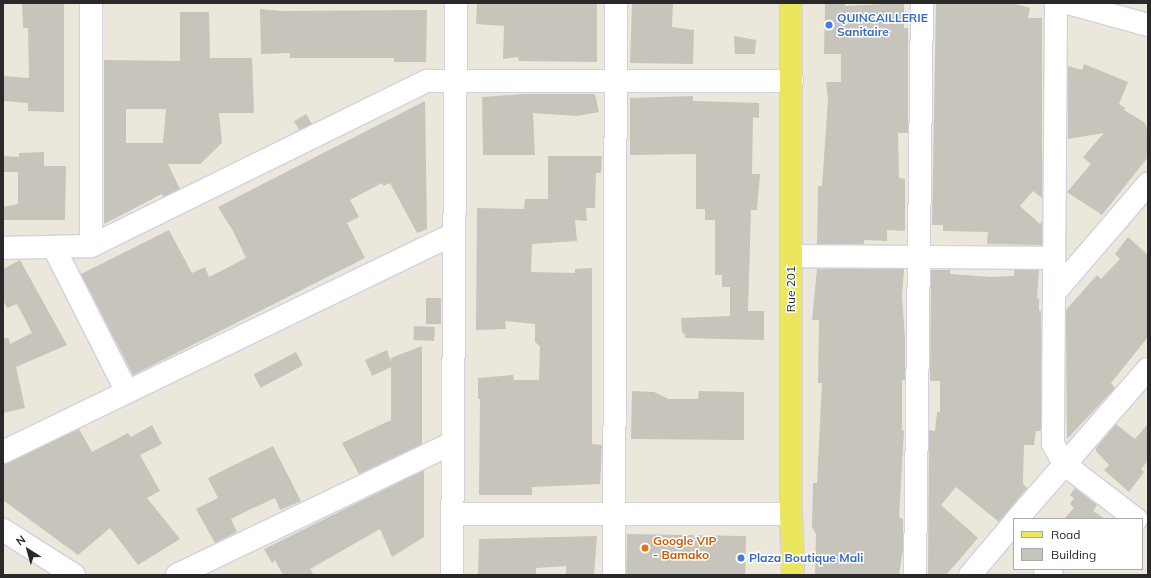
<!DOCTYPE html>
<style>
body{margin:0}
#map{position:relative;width:1151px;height:578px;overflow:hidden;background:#ebe7db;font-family:Mulish,sans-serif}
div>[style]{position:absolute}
.building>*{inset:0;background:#c6c4bb;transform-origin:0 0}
.roads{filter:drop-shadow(1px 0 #d1d1e2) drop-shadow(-1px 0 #d1d1e2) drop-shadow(0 1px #d1d1e2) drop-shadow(0 -1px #d1d1e2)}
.minor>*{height:22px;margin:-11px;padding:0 11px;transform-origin:11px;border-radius:11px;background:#fff}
.major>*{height:22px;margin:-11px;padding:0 11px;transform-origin:11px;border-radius:11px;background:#ece65f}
.dots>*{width:11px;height:11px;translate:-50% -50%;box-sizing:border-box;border:2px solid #fff;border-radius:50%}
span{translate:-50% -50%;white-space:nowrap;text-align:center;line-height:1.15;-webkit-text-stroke:3px #fff;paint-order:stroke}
.shop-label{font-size:12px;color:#366cbe;font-weight:700}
.left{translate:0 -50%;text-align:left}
.street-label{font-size:12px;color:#292929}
.food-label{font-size:12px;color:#c56008;font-weight:700}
.frame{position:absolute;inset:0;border:4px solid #292929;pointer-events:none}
.legend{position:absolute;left:1013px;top:518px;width:130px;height:52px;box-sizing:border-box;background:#fff;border:1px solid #a9a9a9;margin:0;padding:5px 7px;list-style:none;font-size:12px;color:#292929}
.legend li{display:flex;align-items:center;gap:8px;height:20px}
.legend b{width:20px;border:1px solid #a9a9a9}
.north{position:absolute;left:8px;top:530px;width:40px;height:40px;-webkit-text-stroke:3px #fff;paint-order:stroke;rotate:323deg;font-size:11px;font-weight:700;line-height:16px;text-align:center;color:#292929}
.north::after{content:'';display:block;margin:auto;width:14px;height:18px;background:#292929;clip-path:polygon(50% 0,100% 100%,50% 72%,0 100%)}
</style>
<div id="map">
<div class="building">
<i style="clip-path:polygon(22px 3px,64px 3px,64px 112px,28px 111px,28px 103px,3px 101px,3px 76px,29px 78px,28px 28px,23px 28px)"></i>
<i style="clip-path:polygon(477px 3px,597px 3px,597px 62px,519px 61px,518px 57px,503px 59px,504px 26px,476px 24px)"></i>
<i style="clip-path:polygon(632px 3px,673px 3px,672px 27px,694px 30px,693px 64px,630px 63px)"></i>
<i style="clip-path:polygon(825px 3px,845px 3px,845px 6px,904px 3px,904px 28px,908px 28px,908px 133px,898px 133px,899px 178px,905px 179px,905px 231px,887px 230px,887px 241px,864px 240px,864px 244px,817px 244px,818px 186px,822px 186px,828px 100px,826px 82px,841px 82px,841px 54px,824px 54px)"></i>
<i style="clip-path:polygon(936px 3px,1013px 3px,1030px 8px,1028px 18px,1042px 18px,1042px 198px,1033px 191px,1020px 206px,1040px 224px,1042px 221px,1042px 245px,987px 244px,988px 232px,943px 231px,943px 225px,932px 225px)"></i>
<i style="clip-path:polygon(260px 9px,281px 11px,427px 10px,426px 62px,394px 62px,394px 58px,290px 58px,290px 53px,261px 54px)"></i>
<i style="clip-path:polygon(evenodd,180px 12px,209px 12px,210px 58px,252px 58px,254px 113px,219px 113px,222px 143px,200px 164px,168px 164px,180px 189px,163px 197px,162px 194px,104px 224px,104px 60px,180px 61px,180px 12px,126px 109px,166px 109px,163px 143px,126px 143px,126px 109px)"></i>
<i style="clip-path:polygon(734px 36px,756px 40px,755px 54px,735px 54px)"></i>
<i style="clip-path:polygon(1084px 64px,1128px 82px,1119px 104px,1125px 108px,1124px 110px,1145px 123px,1148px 132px,1148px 157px,1102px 215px,1067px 192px,1091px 164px,1083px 157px,1104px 133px,1068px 139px,1068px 66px,1082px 70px)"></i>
<i style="clip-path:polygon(524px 94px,595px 94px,599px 112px,577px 116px,533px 113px,535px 155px,483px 155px,482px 97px)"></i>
<i style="clip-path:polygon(693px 96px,693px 101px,759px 103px,759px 118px,753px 117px,752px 174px,760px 174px,757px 210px,751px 210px,748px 311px,764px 311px,764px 340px,685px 338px,685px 334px,682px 333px,681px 318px,730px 316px,730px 287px,722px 287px,722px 275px,715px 275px,715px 220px,705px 220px,705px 209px,696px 209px,696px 154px,630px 155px,630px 98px)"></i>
<i style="clip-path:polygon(425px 101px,427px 229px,417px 233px,390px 183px,383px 186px,382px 183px,350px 200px,359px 217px,347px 223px,365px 258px,133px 375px,81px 274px,169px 230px,192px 273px,205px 267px,209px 277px,246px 258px,233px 231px,218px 207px)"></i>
<i style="left:306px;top:114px;width:12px;height:14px;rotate:59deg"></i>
<i style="clip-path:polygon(44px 152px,44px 166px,66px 166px,65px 220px,3px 220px,3px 207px,18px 204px,18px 172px,3px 172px,3px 156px,19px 157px,19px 153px)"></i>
<i style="clip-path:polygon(548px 156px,602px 156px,601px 173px,596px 173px,595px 208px,586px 208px,587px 221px,575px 220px,577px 241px,532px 244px,531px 272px,575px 273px,575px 269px,592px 268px,592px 444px,602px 445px,600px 484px,532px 487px,532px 495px,479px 495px,480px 399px,478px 399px,478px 378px,513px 375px,514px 380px,539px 380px,540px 346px,535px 342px,535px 324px,505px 321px,506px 329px,476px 330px,477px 208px,524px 209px,525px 199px,548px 199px)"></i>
<i style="clip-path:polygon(1128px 237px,1148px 255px,1148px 337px,1111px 383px,1115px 388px,1067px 439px,1066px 310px,1097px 275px,1101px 279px,1120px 259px,1115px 254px)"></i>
<i style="clip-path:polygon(20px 260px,67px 345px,16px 367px,25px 408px,3px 413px,3px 338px,9px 338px,10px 344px,32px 333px,17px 304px,7px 308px,3px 300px,3px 269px)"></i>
<i style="clip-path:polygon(817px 269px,904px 269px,902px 296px,905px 339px,905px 380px,902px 380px,902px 430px,904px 431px,899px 517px,903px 519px,903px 549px,899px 575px,815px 575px,816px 534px,812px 527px,813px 483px,817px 483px,822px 383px,818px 383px,819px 320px,812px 320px)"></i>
<i style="clip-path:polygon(931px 270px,950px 270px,950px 274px,991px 277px,1014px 276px,1014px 270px,1039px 270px,1037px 299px,1039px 298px,1039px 311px,1041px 311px,1041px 431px,1036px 431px,1034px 445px,1024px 445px,1023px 484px,1027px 488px,999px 522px,956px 487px,941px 505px,978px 538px,946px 575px,928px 575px,929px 430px,935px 431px,937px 412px,940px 412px,940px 381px,930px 381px)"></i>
<i style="left:441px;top:298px;width:26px;height:15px;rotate:90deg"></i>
<i style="left:414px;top:326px;width:21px;height:14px;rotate:3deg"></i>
<i style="clip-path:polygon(422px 346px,422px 444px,359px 474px,342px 443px,391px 420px,391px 367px,372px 376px,365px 360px,387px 350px,391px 362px,391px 358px)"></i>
<i style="left:296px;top:352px;width:15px;height:48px;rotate:62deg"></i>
<i style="clip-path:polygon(632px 391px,654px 392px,669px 399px,698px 399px,699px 391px,744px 392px,744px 440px,631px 439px)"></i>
<i style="clip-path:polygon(1116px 424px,1135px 439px,1148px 424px,1148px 461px,1141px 469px,1144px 472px,1129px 492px,1104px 470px,1109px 465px,1096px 451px,1096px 448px)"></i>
<i style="clip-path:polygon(152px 425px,162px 444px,140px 455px,160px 491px,147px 498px,180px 539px,138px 565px,110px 528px,78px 555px,3px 500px,3px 464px,79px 429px,92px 452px,128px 433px,131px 437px)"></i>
<i style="clip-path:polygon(273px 446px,301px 501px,280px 510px,275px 498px,249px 510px,231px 519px,237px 532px,215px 543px,196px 509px,218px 498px,208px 478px)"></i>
<i style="clip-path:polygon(424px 470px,424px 537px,392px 557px,380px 529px,310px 569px,314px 575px,283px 575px,275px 560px,272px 563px,264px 549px)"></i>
<i style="clip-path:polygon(1075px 488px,1097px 505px,1093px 511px,1105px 519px,1064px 519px,1074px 508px,1070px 504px,1074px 498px,1070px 495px)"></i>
<i style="left:627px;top:534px;width:119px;height:41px;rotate:1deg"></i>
<i style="clip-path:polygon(597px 536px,594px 575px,566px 575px,566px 566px,536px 568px,536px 575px,478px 575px,479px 539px)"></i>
</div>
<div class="roads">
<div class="minor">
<i style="left:91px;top:3px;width:243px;rotate:90deg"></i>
<i style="left:1056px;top:3px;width:441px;rotate:90.4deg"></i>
<i style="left:1053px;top:444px;width:23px;rotate:61deg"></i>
<i style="left:1064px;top:464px;width:91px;rotate:37.4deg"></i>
<i style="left:1068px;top:3px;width:83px;rotate:15.4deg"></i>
<i style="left:3px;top:248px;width:88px;rotate:-1.3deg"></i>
<i style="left:91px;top:246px;width:374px;rotate:-26.2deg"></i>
<i style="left:427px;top:81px;width:365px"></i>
<i style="left:54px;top:248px;width:161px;rotate:63.1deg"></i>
<i style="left:791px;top:256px;width:263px;rotate:0.4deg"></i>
<i style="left:1055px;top:292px;width:143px;rotate:-49.3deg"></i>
<i style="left:3px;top:452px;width:501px;rotate:-25.8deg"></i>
<i style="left:452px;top:514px;width:339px"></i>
<i style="left:1017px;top:519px;width:199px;rotate:-48.9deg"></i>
<i style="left:3px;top:530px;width:84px;rotate:32.4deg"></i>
<i style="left:1045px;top:569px;width:9px;rotate:41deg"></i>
<i style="left:177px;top:575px;width:305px;rotate:-25.6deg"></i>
<i style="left:452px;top:575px;width:572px;rotate:-89.6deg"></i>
<i style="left:614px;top:575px;width:572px;rotate:-89.8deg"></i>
<i style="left:915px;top:575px;width:572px;rotate:-89.3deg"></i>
<i style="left:970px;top:575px;width:68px;rotate:-49.8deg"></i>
</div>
<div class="major">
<i style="left:791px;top:3px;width:511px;rotate:90deg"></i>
<i style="left:791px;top:514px;width:61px;rotate:88.1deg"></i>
</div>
</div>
<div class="dots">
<i style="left:829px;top:25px;background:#3f7fe0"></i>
<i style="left:645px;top:548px;background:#e8710a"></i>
<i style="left:741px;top:558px;background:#3f7fe0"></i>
</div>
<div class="shop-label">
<span class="left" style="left:837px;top:25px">QUINCAILLERIE<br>Sanitaire</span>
<span class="left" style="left:749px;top:558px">Plaza Boutique Mali</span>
</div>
<div class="street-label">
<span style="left:791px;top:289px;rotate:-90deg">Rue 201</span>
</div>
<div class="food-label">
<span class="left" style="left:653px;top:548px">Google VIP<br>- Bamako</span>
</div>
<div class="frame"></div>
<ul class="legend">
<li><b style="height:5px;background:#ece65f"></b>Road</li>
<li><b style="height:11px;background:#c6c4bb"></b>Building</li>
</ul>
<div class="north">N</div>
</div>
